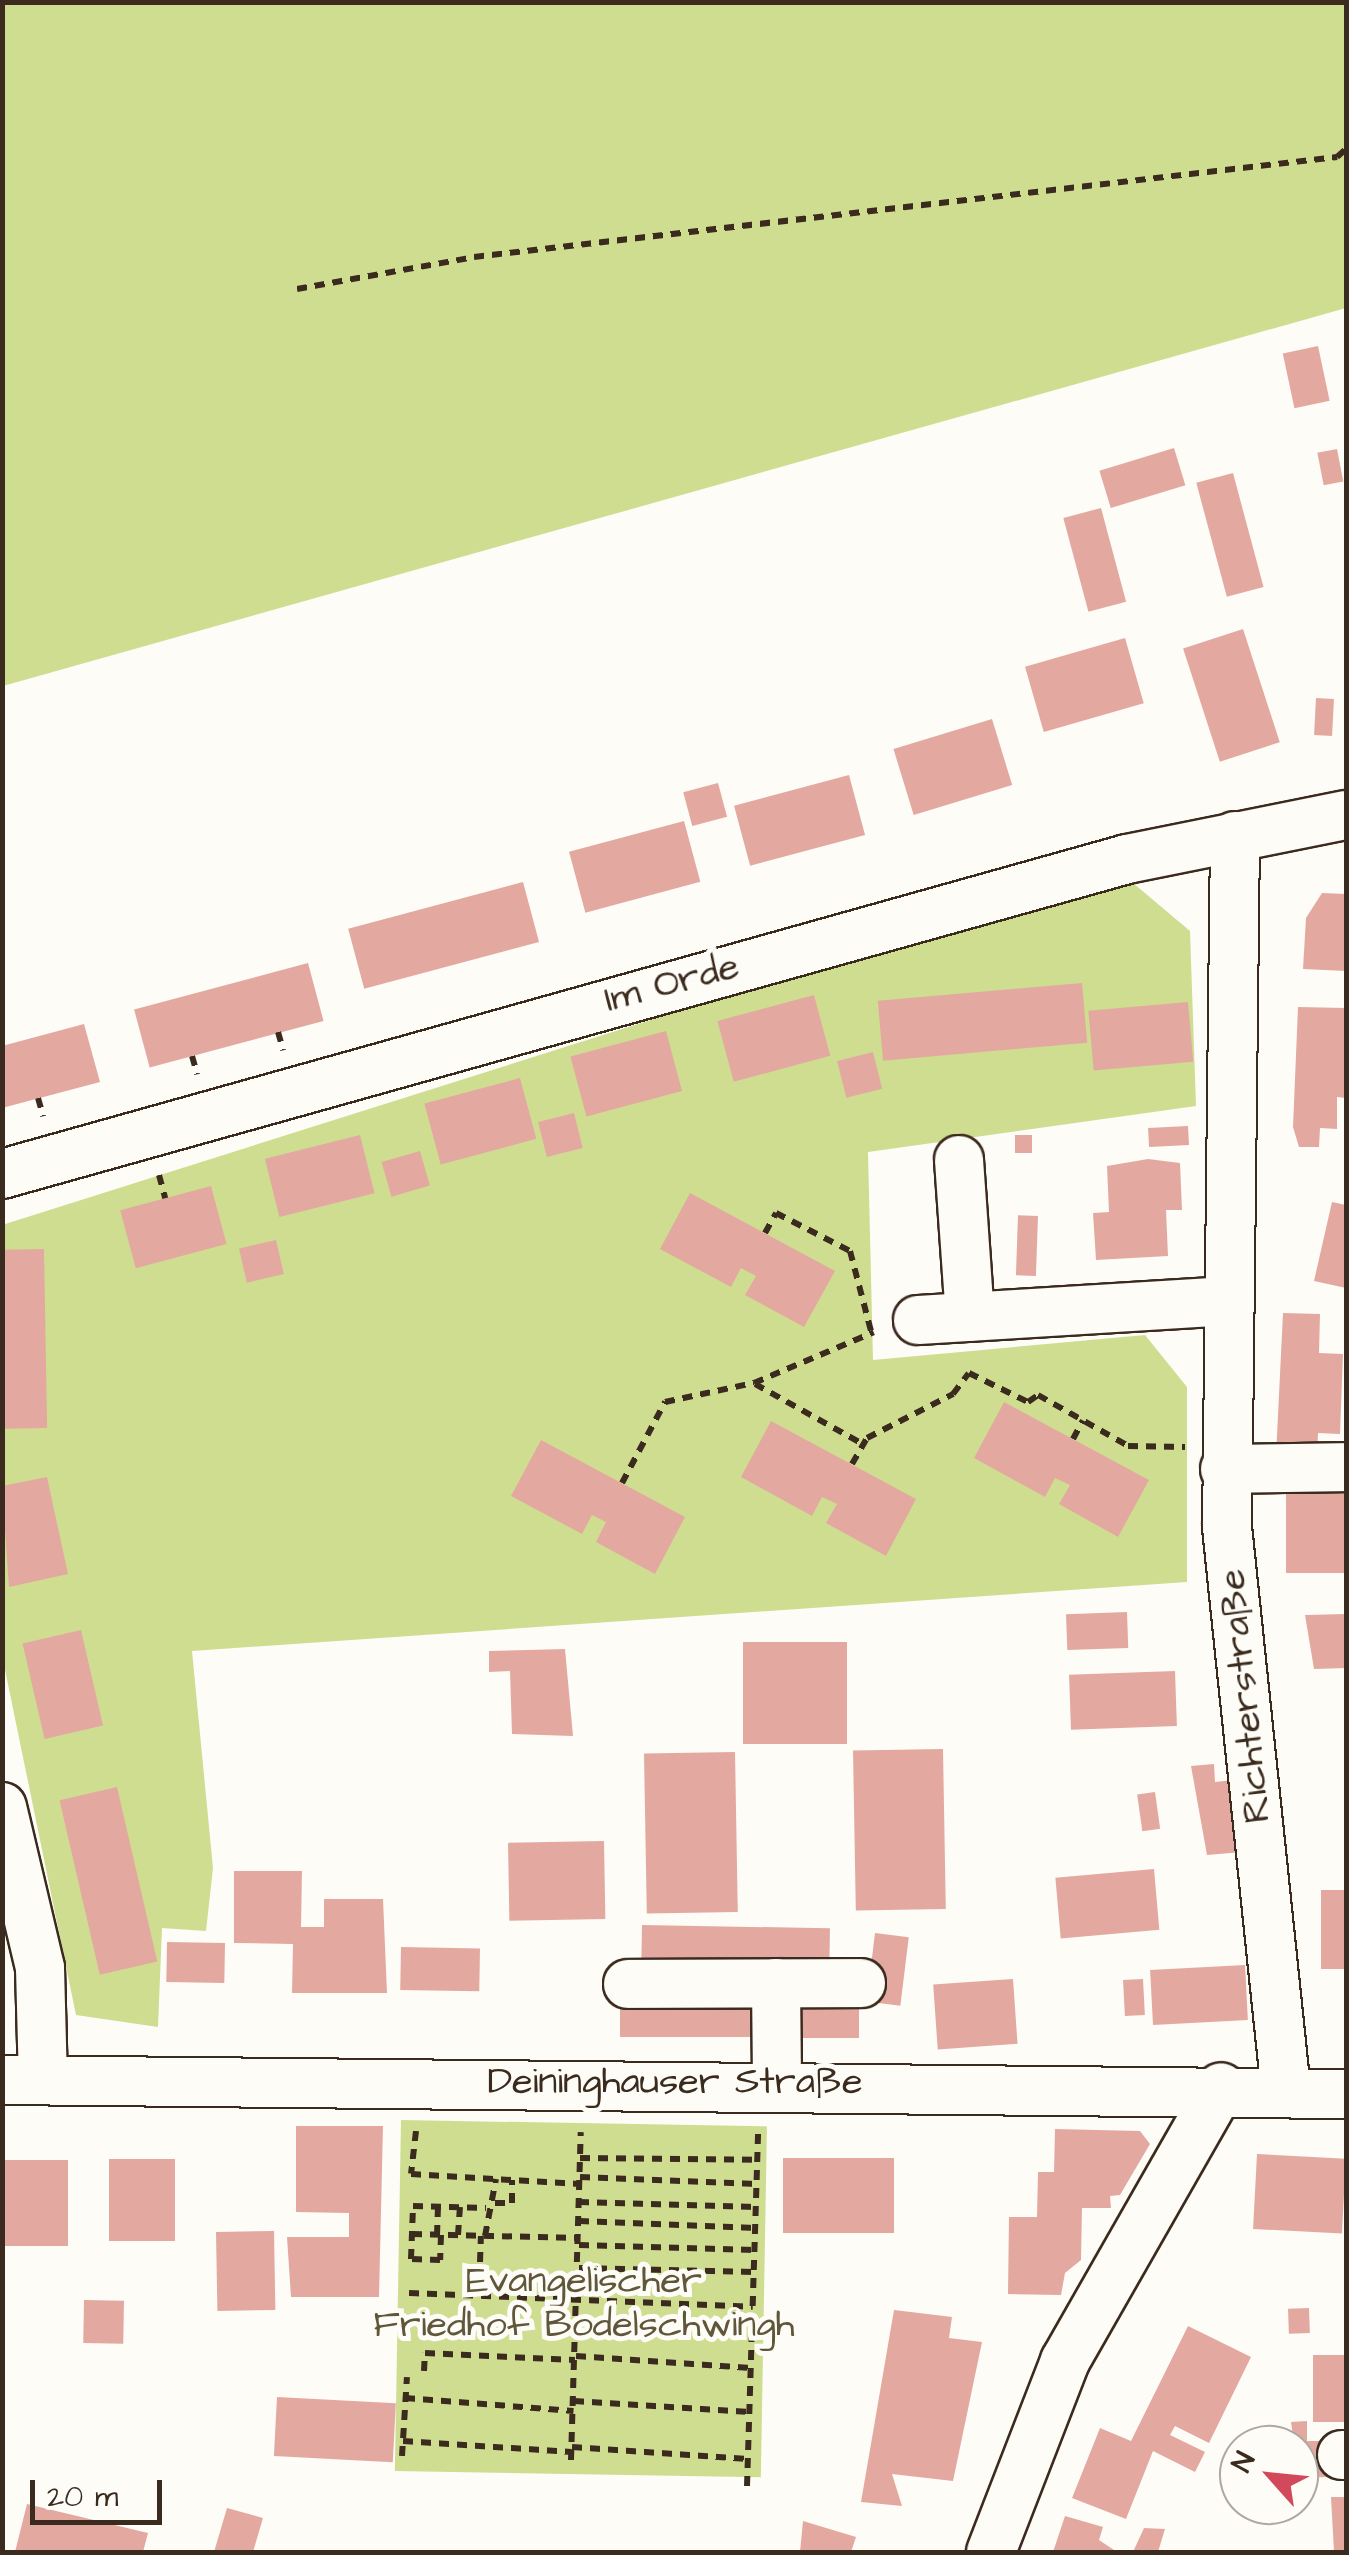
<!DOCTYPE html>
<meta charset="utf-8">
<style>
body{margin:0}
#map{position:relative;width:1349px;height:2555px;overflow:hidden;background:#fdfcf7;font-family:"Architects Daughter",sans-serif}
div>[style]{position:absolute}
.green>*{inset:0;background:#cfdd91;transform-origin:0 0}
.building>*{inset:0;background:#e3a9a0;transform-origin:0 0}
.path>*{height:6px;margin-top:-3px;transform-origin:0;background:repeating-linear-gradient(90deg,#3b2a1e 0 10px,transparent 0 18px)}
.roads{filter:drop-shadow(2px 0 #3b2a1e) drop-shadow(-2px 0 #3b2a1e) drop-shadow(0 2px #3b2a1e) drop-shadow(0 -2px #3b2a1e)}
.minor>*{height:48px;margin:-24px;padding:0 24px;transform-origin:24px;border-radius:24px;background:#fdfcf7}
span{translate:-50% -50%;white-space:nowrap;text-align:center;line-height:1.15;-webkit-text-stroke:10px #fdfcf7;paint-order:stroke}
.street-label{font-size:38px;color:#3b2a1e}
.park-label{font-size:38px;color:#60573b}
.frame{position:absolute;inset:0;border:5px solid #3b2a1e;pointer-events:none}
.north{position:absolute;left:1219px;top:2425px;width:100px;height:100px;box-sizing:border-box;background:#fdfcf7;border:2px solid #afa8a0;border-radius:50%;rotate:297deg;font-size:28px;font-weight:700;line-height:40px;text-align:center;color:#3b2a1e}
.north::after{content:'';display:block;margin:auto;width:35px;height:45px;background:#d1495b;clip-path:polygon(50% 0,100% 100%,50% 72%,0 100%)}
.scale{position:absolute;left:30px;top:2480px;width:132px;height:45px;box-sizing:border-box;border:5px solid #3b2a1e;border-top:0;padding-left:12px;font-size:30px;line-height:35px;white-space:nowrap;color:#3b2a1e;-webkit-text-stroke:8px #fdfcf7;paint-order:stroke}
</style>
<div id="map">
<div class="green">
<i style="clip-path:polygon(3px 2px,1346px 3px,1346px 308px,3px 686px)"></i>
<i style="clip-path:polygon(1133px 883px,1190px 931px,1196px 1106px,868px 1152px,873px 1360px,1145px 1335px,1187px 1387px,1187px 1582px,192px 1651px,213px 1868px,206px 1931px,162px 1928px,158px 2027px,76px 2015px,3px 1660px,2px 1225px,815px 968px)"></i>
<i style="left:401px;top:2120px;width:366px;height:351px;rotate:1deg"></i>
</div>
<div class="building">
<i style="left:1318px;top:346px;width:56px;height:36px;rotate:78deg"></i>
<i style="left:1174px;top:448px;width:39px;height:78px;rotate:73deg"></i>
<i style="left:1337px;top:449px;width:33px;height:20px;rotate:79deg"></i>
<i style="left:1233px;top:473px;width:118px;height:38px;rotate:75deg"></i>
<i style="left:1101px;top:508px;width:97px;height:39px;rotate:75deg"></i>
<i style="left:1243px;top:629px;width:119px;height:63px;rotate:72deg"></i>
<i style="left:1125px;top:638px;width:68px;height:104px;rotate:74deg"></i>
<i style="left:1316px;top:698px;width:18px;height:37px;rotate:3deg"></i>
<i style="left:992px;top:719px;width:69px;height:103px;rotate:73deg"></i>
<i style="left:849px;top:775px;width:62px;height:119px;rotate:75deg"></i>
<i style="left:718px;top:783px;width:35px;height:36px;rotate:75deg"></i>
<i style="left:684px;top:821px;width:63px;height:119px;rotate:75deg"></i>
<i style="left:523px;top:882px;width:62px;height:181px;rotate:75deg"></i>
<i style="clip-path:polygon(1322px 893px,1346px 894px,1346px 971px,1303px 969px,1306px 918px)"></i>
<i style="left:308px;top:963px;width:60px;height:180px;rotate:75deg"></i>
<i style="left:1082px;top:983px;width:60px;height:205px;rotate:85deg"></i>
<i style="left:814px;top:995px;width:63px;height:100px;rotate:75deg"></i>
<i style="left:1188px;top:1002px;width:60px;height:100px;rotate:85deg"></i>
<i style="clip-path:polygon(1298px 1007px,1346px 1008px,1346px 1098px,1337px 1097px,1337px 1129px,1320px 1128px,1319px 1147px,1299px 1147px,1293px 1127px)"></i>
<i style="clip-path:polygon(84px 1024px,100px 1082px,2px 1108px,2px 1046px)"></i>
<i style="left:666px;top:1031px;width:62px;height:99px;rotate:75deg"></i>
<i style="left:873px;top:1052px;width:38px;height:37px;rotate:76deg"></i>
<i style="left:520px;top:1078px;width:63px;height:99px;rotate:75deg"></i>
<i style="left:574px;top:1113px;width:36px;height:37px;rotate:76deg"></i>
<i style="left:1188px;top:1126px;width:19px;height:40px;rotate:87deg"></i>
<i style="left:360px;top:1135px;width:60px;height:98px;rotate:76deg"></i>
<i style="left:1015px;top:1135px;width:17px;height:18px"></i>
<i style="left:420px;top:1151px;width:36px;height:40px;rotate:74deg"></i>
<i style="clip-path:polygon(1148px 1159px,1180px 1163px,1182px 1210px,1166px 1210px,1168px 1256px,1096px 1260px,1093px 1213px,1109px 1212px,1107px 1166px)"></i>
<i style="left:211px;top:1186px;width:60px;height:94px;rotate:75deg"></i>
<i style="clip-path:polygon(690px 1193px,835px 1271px,804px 1327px,745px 1295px,756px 1276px,741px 1268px,731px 1287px,660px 1249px)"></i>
<i style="clip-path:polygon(1332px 1202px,1346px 1205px,1346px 1288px,1314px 1281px)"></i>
<i style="left:1038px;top:1216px;width:60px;height:20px;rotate:92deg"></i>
<i style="left:276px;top:1240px;width:35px;height:38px;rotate:77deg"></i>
<i style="left:44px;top:1249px;width:179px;height:42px;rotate:89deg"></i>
<i style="clip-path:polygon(1283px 1313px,1320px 1314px,1319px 1353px,1343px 1354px,1340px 1434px,1318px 1433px,1317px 1455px,1276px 1456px)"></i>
<i style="clip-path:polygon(1004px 1402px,1149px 1480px,1118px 1537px,1059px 1504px,1070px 1485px,1055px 1478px,1045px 1497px,974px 1458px)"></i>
<i style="clip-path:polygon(771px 1421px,916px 1499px,886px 1556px,826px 1523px,837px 1504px,822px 1497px,812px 1516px,741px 1477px)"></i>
<i style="clip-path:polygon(541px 1440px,685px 1517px,655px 1574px,596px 1542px,606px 1522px,592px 1515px,582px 1534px,511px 1496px)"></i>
<i style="left:1346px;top:1472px;width:101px;height:60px;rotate:90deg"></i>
<i style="clip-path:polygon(47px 1477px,68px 1574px,9px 1587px,2px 1486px)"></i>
<i style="left:1127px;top:1612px;width:36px;height:61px;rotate:88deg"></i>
<i style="clip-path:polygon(1346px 1614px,1346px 1668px,1314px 1669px,1305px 1615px)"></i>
<i style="left:81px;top:1630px;width:98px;height:60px;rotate:77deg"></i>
<i style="left:743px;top:1642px;width:104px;height:102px"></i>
<i style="clip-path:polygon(565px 1649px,573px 1736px,512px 1734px,510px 1671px,489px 1672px,489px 1651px)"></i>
<i style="left:1175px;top:1671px;width:55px;height:106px;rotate:88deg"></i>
<i style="left:943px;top:1749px;width:160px;height:90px;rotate:89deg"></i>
<i style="left:735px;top:1752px;width:160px;height:91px;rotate:89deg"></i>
<i style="clip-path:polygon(1214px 1764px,1215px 1782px,1243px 1779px,1254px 1851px,1207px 1855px,1191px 1766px)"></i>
<i style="left:117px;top:1787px;width:179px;height:59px;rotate:77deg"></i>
<i style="left:1155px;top:1792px;width:37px;height:18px;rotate:82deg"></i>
<i style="left:604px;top:1841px;width:78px;height:96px;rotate:89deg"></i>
<i style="left:1154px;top:1869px;width:61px;height:99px;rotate:85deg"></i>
<i style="clip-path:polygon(234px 1871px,302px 1871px,301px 1927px,324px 1927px,324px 1899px,383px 1899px,387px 1993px,292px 1993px,293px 1944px,234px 1943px)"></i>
<i style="left:1321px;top:1890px;width:25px;height:79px"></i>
<i style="left:642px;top:1925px;width:188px;height:35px;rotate:1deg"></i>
<i style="left:875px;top:1933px;width:34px;height:69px;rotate:7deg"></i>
<i style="left:167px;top:1942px;width:58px;height:40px;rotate:1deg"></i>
<i style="left:401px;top:1947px;width:79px;height:43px;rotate:1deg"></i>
<i style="left:1245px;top:1965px;width:55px;height:95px;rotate:87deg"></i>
<i style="left:1013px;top:1979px;width:65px;height:80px;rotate:86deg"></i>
<i style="left:1143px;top:1979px;width:36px;height:20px;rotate:87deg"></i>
<i style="left:789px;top:2005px;width:70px;height:33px"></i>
<i style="left:620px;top:2006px;width:134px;height:31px"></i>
<i style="clip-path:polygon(296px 2126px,383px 2126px,379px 2297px,291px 2297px,287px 2237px,349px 2237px,349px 2213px,296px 2212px)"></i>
<i style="clip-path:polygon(1055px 2129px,1140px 2131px,1150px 2144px,1120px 2195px,1110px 2196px,1111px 2208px,1082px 2208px,1081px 2260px,1065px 2273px,1061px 2295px,1008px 2294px,1009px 2217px,1037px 2217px,1038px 2172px,1054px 2172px)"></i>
<i style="left:1257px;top:2154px;width:89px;height:75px;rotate:3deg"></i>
<i style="left:783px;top:2158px;width:111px;height:75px"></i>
<i style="left:109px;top:2159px;width:66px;height:82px"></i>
<i style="left:2px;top:2160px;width:66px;height:86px"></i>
<i style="left:274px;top:2231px;width:79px;height:58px;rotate:89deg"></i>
<i style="left:84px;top:2300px;width:40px;height:43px;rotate:1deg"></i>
<i style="left:1309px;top:2308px;width:25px;height:21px;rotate:88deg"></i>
<i style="clip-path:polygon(894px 2310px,952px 2317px,949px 2338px,982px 2342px,953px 2481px,892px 2474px,902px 2506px,861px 2502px)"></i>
<i style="clip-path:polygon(1188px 2326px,1251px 2357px,1209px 2443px,1175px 2426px,1170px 2435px,1205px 2452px,1195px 2472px,1153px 2451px,1126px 2519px,1072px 2498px,1100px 2428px,1131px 2441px)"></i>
<i style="left:1346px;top:2355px;width:67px;height:33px;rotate:90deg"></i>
<i style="left:277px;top:2397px;width:119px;height:59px;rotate:3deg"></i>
<i style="clip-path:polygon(1307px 2421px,1307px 2441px,1326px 2441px,1327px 2477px,1299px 2478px,1291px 2422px)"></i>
<i style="clip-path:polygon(1331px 2497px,1346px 2497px,1346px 2552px,1334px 2552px)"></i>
<i style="clip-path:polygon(27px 2504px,148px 2533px,143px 2552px,15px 2552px)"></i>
<i style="clip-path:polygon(227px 2508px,263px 2518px,253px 2552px,214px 2552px)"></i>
<i style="clip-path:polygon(1065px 2516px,1103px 2527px,1099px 2540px,1117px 2552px,1053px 2552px)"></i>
<i style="clip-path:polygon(803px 2521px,856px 2537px,851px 2552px,800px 2552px)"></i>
<i style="clip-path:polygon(1144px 2528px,1165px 2529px,1158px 2552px,1133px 2552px)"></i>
</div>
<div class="path">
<i style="left:297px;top:289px;width:180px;rotate:-10.2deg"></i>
<i style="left:474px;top:257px;width:869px;rotate:-6.61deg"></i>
<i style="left:1337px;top:157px;width:12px;rotate:-42deg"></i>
<i style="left:278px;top:1032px;width:19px;rotate:74deg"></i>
<i style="left:192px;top:1056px;width:19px;rotate:74deg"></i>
<i style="left:38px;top:1098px;width:19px;rotate:74deg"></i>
<i style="left:159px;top:1175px;width:24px;rotate:75deg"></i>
<i style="left:765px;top:1233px;width:23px;rotate:-61deg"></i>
<i style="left:776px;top:1213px;width:83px;rotate:27.2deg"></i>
<i style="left:850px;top:1251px;width:83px;rotate:75.3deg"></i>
<i style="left:969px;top:1373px;width:66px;rotate:26.2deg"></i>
<i style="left:1028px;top:1402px;width:12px;rotate:-35deg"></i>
<i style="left:1038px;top:1395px;width:103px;rotate:29.5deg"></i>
<i style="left:1128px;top:1446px;width:57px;rotate:1deg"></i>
<i style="left:755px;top:1384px;width:124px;rotate:29.1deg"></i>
<i style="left:1073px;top:1439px;width:21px;rotate:-62deg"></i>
<i style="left:852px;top:1464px;width:30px;rotate:-60deg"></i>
<i style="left:867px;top:1438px;width:97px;rotate:-27.1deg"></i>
<i style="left:953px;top:1394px;width:26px;rotate:-53deg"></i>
<i style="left:622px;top:1483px;width:92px;rotate:-62deg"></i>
<i style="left:665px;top:1402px;width:91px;rotate:-12.1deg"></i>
<i style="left:754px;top:1383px;width:130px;rotate:-23deg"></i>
<i style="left:416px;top:2131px;width:43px;rotate:96.6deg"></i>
<i style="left:411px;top:2174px;width:169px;rotate:3.4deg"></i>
<i style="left:580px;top:2158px;width:178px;rotate:0.6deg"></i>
<i style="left:580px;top:2177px;width:177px;rotate:2.3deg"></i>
<i style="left:579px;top:2202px;width:177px;rotate:1.6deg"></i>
<i style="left:495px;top:2203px;width:17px"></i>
<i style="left:512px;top:2203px;width:23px;rotate:-90deg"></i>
<i style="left:579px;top:2221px;width:177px;rotate:2.3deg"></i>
<i style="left:412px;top:2234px;width:167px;rotate:1.4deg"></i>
<i style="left:437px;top:2235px;width:29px;rotate:-88deg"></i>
<i style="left:441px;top:2235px;width:25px;rotate:92deg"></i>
<i style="left:440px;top:2260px;width:29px;rotate:-178deg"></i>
<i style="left:411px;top:2259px;width:53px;rotate:-87.8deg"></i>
<i style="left:413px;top:2206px;width:73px;rotate:1.6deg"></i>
<i style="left:458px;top:2235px;width:28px;rotate:-86deg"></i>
<i style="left:485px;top:2236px;width:58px;rotate:-79.1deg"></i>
<i style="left:579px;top:2245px;width:176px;rotate:1.6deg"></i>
<i style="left:480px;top:2262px;width:26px;rotate:-88deg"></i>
<i style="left:579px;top:2268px;width:176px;rotate:1.3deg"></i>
<i style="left:409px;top:2293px;width:344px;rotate:2.3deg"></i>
<i style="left:576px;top:2356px;width:175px;rotate:3.9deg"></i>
<i style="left:424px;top:2371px;width:18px;rotate:-87deg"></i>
<i style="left:425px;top:2353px;width:150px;rotate:2.7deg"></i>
<i style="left:405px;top:2398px;width:169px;rotate:4.4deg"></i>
<i style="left:574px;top:2401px;width:176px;rotate:3.6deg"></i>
<i style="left:403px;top:2441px;width:169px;rotate:3.7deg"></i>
<i style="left:572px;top:2447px;width:176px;rotate:3.9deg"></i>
<i style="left:402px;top:2456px;width:79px;rotate:-86.4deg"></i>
<i style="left:571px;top:2460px;width:328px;rotate:-88.3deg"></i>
<i style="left:747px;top:2486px;width:353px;rotate:-88.2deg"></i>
</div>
<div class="roads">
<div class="minor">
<i style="left:1235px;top:836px;width:691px;rotate:90.66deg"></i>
<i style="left:1227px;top:1527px;width:567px;rotate:84.03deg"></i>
<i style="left:959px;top:1160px;width:157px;rotate:86deg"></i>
<i style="left:2px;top:1174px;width:1168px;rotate:-15.64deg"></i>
<i style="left:1127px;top:859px;width:223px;rotate:-11.4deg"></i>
<i style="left:918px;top:1320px;width:312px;rotate:-3.5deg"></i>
<i style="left:1225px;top:1469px;width:121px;rotate:-0.9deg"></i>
<i style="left:2px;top:1807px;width:165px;rotate:76.7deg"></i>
<i style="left:40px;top:1968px;width:111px;rotate:88.5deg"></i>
<i style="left:776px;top:1983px;width:101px;rotate:89.4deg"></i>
<i style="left:628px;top:1984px;width:233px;rotate:-0.2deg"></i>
<i style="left:2px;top:2080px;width:1344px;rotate:0.6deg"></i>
<i style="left:1342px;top:2455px;width:4px"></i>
<i style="left:991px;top:2552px;width:205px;rotate:-68.8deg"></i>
<i style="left:1065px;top:2361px;width:315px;rotate:-60.3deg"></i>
</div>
</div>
<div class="street-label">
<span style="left:672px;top:984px;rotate:-15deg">Im Orde</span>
<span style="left:1246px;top:1696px;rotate:-96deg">Richterstraße</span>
<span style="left:675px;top:2083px">Deininghauser Straße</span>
</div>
<div class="park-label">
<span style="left:584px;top:2304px">Evangelischer<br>Friedhof Bodelschwingh</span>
</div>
<div class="frame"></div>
<div class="north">N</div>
<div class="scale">20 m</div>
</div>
